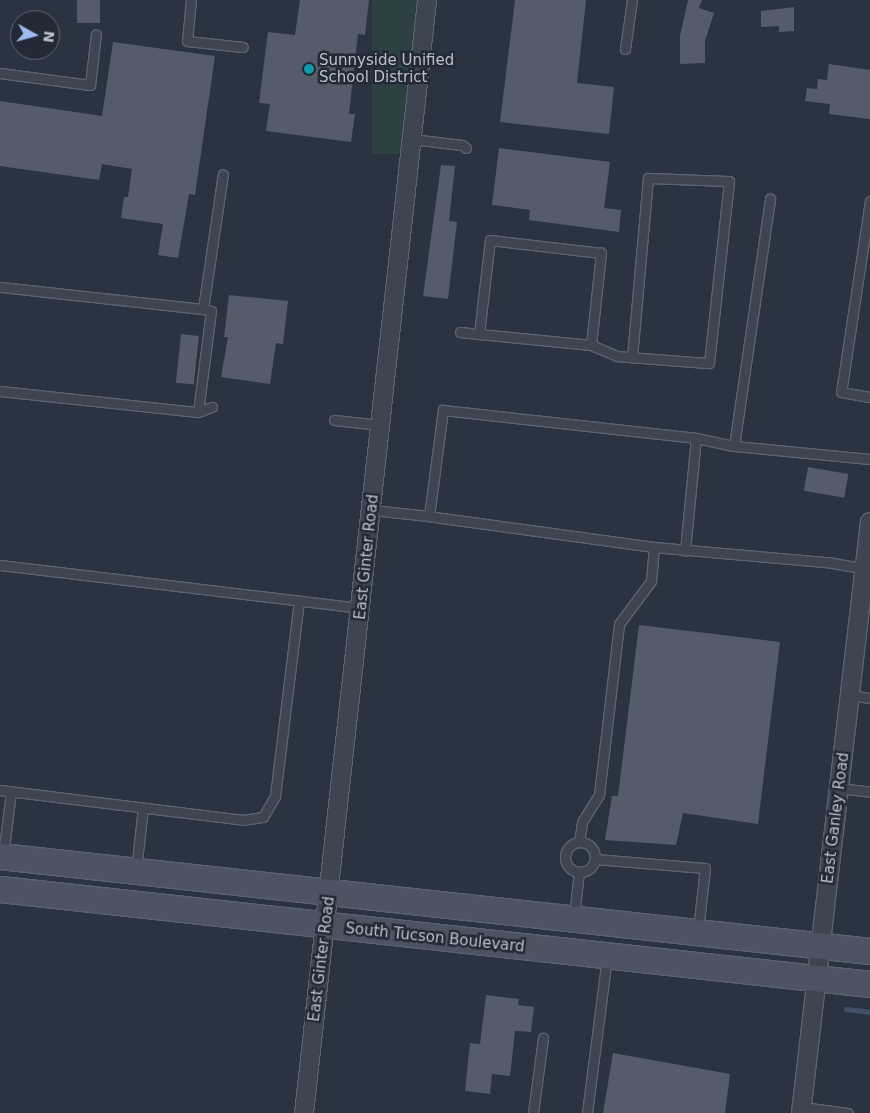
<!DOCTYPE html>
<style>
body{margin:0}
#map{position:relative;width:870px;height:1113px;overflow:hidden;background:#2a3340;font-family:"DejaVu Sans",sans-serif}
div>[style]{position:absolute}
.green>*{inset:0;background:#2d4042;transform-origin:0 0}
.stream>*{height:5px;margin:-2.5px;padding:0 2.5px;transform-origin:2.5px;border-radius:2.5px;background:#425167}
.building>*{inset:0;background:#545c6a;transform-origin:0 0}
.roads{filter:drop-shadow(1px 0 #5c636d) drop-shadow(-1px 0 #5c636d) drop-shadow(0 1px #5c636d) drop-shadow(0 -1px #5c636d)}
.service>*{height:9px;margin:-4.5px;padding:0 4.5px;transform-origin:4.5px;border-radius:4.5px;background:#3e4550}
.service>.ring{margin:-4.5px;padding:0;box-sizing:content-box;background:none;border:9px solid #3e4550;border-radius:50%}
.minor>*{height:18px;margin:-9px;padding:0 9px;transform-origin:9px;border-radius:9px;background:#3e4550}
.secondary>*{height:25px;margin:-12.5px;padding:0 12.5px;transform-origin:12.5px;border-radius:12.5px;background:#4c5462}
.dots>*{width:14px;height:14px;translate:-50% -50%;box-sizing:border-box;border:2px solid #232a35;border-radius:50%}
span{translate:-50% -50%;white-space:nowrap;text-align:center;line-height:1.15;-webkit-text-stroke:5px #232a35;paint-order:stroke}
.poi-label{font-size:15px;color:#bbc0ca}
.left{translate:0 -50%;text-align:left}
.street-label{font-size:15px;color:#bbc0ca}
.north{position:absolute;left:10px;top:10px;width:50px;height:50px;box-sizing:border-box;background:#232a35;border:1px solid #606671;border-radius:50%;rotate:97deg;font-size:14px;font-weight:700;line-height:20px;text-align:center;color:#bbc0ca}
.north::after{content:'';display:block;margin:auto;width:18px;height:22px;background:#9dbbed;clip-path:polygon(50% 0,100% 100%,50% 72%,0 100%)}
</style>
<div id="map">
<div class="green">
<i style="left:372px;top:0;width:46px;height:154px"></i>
</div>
<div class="stream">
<i style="left:846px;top:1009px;width:24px;rotate:7deg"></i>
</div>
<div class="building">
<i style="left:77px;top:0;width:23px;height:23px"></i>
<i style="clip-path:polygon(300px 0,369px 0,365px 35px,358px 34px,349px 114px,355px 114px,351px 142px,266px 131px,270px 104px,259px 103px,268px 32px,295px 35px)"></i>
<i style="clip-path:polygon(515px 0,586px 0,577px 83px,614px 87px,609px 134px,500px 122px)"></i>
<i style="clip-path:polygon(688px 0,702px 0,699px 8px,714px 13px,705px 41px,705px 63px,680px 64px,680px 36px)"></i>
<i style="clip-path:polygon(794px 7px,794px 31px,779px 32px,779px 26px,761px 27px,761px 11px)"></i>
<i style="clip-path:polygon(113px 42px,215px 56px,195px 195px,189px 194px,178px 258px,158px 255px,163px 224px,121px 218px,124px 197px,128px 197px,132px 169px,102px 164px,99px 180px,0 166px,0 101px,102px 116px)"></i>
<i style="clip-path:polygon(829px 64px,870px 70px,870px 119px,829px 114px,830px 104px,805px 101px,807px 88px,817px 89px,818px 79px,827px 80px)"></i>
<i style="clip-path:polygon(499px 148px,610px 162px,604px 208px,621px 210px,619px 232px,529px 220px,530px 210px,492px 205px)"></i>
<i style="clip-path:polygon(441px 165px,455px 166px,449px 221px,457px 222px,448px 299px,423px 296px)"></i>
<i style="clip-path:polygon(229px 295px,288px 301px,283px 344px,276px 343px,270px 384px,221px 377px,228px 337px,224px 337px)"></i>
<i style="left:181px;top:334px;width:18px;height:49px;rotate:6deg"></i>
<i style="left:808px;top:467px;width:41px;height:24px;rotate:10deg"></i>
<i style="clip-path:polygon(639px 625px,780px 642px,758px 824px,683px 813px,676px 845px,605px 840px,612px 796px,618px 796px)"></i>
<i style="clip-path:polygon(486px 995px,519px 999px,518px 1005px,534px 1007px,531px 1032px,515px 1031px,510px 1076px,492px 1074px,490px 1094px,465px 1091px,470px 1043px,480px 1044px)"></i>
<i style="clip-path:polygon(613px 1053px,730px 1074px,725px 1113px,603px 1113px)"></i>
</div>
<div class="roads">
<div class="service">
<i style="left:191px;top:0;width:41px;rotate:95.6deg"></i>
<i style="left:187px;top:41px;width:56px;rotate:6.1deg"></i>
<i style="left:625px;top:49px;width:49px;rotate:-81.9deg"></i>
<i style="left:0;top:73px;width:91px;rotate:7.6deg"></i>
<i style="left:90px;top:85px;width:51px;rotate:-83.3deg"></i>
<i style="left:412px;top:139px;width:50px;rotate:6.8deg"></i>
<i style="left:462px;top:145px;width:5px;rotate:37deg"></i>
<i style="left:870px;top:201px;width:193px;rotate:98.6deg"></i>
<i style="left:841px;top:392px;width:29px;rotate:10deg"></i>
<i style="left:0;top:287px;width:204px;rotate:6.2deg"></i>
<i style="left:203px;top:309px;width:136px;rotate:-81.6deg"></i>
<i style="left:460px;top:332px;width:19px;rotate:6deg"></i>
<i style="left:479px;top:334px;width:113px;rotate:5.6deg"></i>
<i style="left:591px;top:345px;width:93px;rotate:-83.8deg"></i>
<i style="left:601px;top:253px;width:112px;rotate:-173.3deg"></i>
<i style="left:490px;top:240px;width:95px;rotate:96.7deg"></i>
<i style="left:591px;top:345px;width:28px;rotate:23deg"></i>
<i style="left:617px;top:356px;width:92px;rotate:4.4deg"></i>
<i style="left:709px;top:363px;width:183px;rotate:-83.7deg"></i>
<i style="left:729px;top:181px;width:81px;rotate:-177.9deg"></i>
<i style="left:648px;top:178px;width:180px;rotate:95.1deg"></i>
<i style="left:0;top:391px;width:199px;rotate:6.1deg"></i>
<i style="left:198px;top:412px;width:102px;rotate:-82.7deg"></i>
<i style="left:211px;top:311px;width:8px;rotate:-166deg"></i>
<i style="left:198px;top:412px;width:15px;rotate:-20deg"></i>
<i style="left:334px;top:420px;width:47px;rotate:6.1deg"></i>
<i style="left:696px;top:438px;width:39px;rotate:12deg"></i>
<i style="left:734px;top:446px;width:137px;rotate:5.5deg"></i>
<i style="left:734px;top:446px;width:250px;rotate:-81.7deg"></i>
<i style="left:372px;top:510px;width:57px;rotate:6deg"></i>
<i style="left:654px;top:547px;width:227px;rotate:-172.2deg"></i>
<i style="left:429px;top:516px;width:107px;rotate:-82.5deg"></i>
<i style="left:443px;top:410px;width:255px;rotate:6.3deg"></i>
<i style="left:696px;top:438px;width:113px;rotate:95.6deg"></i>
<i style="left:0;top:565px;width:364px;rotate:6.8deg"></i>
<i style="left:850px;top:695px;width:20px;rotate:9deg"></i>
<i style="left:839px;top:788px;width:31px;rotate:7deg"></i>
<i style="left:0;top:790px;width:245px;rotate:7deg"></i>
<i style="left:243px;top:820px;width:20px;rotate:-9deg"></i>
<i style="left:263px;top:817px;width:24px;rotate:-60deg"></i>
<i style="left:275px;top:796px;width:196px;rotate:-83deg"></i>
<i class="ring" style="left:565px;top:842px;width:21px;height:21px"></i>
<i style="left:579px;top:842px;width:20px;rotate:-81deg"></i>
<i style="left:582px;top:822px;width:32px;rotate:-58deg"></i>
<i style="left:599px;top:795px;width:172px;rotate:-83.3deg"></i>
<i style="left:619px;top:624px;width:54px;rotate:-53.3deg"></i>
<i style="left:651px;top:581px;width:34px;rotate:-85deg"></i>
<i style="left:654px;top:547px;width:174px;rotate:5deg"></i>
<i style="left:827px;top:562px;width:39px;rotate:10deg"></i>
<i style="left:3px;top:856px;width:64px;rotate:-82.9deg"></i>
<i style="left:595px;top:859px;width:110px;rotate:4.7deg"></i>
<i style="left:705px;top:868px;width:62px;rotate:96.4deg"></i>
<i style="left:136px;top:870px;width:62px;rotate:-83.6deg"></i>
<i style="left:574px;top:917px;width:45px;rotate:-83.7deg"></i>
<i style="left:802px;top:1107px;width:46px;rotate:7.4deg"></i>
<i style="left:533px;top:1113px;width:76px;rotate:-82.4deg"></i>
<i style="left:587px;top:1113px;width:157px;rotate:-82.7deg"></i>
</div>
<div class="minor">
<i style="left:304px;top:1113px;width:1120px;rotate:-83.69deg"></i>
<i style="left:801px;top:1113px;width:595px;rotate:-83.34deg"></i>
</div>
<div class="secondary">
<i style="left:0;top:856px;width:875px;rotate:6.23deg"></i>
<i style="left:0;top:889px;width:875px;rotate:6.23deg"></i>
</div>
</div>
<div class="dots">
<i style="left:309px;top:69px;background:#0f9aa8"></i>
</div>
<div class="poi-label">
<span class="left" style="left:319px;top:69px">Sunnyside Unified<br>School District</span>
</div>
<div class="street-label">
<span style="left:367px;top:557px;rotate:-84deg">East Ginter Road</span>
<span style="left:836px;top:818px;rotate:-83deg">East Ganley Road</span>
<span style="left:435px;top:938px;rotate:6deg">South Tucson Boulevard</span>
<span style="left:322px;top:959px;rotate:-83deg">East Ginter Road</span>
</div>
<div class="north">N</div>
</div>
